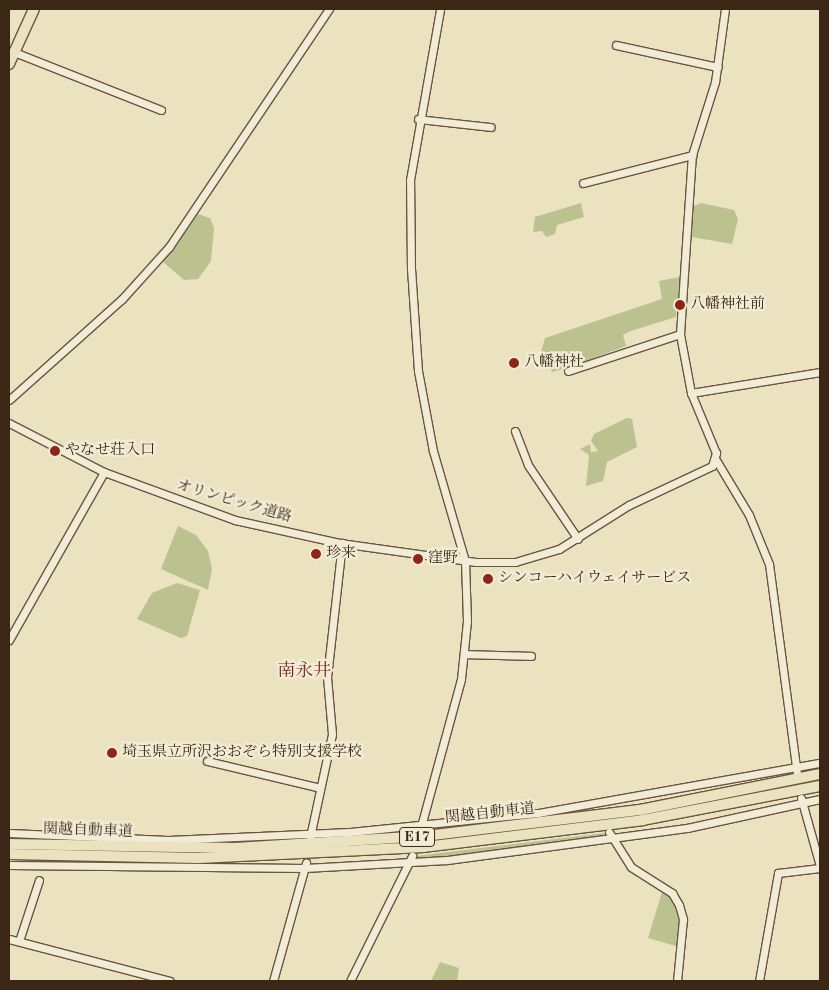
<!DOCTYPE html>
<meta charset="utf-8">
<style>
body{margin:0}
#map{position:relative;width:829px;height:990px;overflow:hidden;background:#ebe2c0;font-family:"Old Standard TT","Noto Serif JP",serif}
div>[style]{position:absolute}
.green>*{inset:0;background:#bbc290}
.roads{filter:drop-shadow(1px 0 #675640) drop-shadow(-1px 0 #675640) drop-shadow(0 1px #675640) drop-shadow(0 -1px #675640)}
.minor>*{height:7px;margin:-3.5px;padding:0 3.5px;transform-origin:3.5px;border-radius:3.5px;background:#f2ecd6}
.highway>*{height:10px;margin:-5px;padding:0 5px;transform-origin:5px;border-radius:5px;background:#ebe2c0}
.dots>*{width:14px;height:14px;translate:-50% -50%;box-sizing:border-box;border:2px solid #f2ecd6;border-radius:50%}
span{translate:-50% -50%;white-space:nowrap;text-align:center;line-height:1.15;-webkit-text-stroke:4.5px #f2ecd6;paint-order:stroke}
.shield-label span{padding:1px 4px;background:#f2ecd6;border:1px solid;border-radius:4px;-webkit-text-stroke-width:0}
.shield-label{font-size:14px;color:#3b2715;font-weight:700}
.poi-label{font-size:15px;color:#3b2715}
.left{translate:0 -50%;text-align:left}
.street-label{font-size:15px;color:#3b2715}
.quarter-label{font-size:18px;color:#7a1f14}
.frame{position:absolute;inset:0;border:10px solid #3b2715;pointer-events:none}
</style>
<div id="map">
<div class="green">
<i style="clip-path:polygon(581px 203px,584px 217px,557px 225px,555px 234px,546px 237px,542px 231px,533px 232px,535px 217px)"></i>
<i style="clip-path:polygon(701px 203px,734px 210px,738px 219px,732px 244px,692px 237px,691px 207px)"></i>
<i style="clip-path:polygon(198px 214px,210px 218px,214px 228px,211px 261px,198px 279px,184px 280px,162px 261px)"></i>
<i style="clip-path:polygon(680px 277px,676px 317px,631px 331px,623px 335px,626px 346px,567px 368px,552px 372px,548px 364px,537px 366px,545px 338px,662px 299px,659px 281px)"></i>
<i style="clip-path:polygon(627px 418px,632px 419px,637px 447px,607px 462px,603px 481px,586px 486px,589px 455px,580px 449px,590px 444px,591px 452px,598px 451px,591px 441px,594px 434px)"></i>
<i style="clip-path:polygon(178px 526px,196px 535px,208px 551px,212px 569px,208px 590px,161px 569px)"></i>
<i style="clip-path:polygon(177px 583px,200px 590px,187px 636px,181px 638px,137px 619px,152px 593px)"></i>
<i style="clip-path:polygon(589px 806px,592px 811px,423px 830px,425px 826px)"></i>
<i style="clip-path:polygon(604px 833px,607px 838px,495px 851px,415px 859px,415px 856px)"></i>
<i style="clip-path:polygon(663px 889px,678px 907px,679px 947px,648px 938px)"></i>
<i style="clip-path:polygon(440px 962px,459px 968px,457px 981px,431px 981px)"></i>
</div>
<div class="roads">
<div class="minor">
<i style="left:616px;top:45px;width:104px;rotate:12.2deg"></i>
<i style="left:14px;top:52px;width:158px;rotate:21.5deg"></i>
<i style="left:418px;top:119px;width:73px;rotate:6.3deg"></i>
<i style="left:583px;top:183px;width:113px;rotate:-14.4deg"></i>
<i style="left:568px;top:371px;width:118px;rotate:-18.3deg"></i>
<i style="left:691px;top:393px;width:131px;rotate:-9.2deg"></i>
<i style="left:9px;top:400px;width:152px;rotate:-41.8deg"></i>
<i style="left:122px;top:299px;width:70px;rotate:-47.9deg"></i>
<i style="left:169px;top:247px;width:287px;rotate:-56.1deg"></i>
<i style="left:9px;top:423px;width:107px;rotate:27.3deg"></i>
<i style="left:104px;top:472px;width:140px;rotate:20.1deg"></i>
<i style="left:235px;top:520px;width:107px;rotate:12.4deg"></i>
<i style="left:340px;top:543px;width:137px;rotate:8deg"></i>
<i style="left:476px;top:562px;width:39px"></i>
<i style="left:515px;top:562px;width:46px;rotate:-16.5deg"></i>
<i style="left:559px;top:549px;width:83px;rotate:-32.2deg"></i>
<i style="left:629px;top:505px;width:92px;rotate:-25.2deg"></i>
<i style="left:712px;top:466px;width:14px;rotate:-73deg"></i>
<i style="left:716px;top:453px;width:65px;rotate:-112.6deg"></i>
<i style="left:691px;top:393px;width:60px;rotate:-100.6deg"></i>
<i style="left:680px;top:334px;width:179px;rotate:-86.2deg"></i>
<i style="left:692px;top:155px;width:77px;rotate:-72.5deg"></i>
<i style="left:715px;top:82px;width:74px;rotate:-82.2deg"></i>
<i style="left:515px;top:431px;width:36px;rotate:69deg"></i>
<i style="left:528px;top:465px;width:89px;rotate:56deg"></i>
<i style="left:716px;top:460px;width:64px;rotate:59deg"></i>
<i style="left:749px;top:515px;width:53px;rotate:67.8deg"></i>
<i style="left:769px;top:564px;width:211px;rotate:82.4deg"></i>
<i style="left:9px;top:640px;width:193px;rotate:-60.5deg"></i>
<i style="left:465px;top:654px;width:66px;rotate:1.7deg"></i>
<i style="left:207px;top:761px;width:116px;rotate:13.4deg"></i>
<i style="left:801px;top:798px;width:71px;rotate:74.4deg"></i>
<i style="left:420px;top:830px;width:156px;rotate:-74.8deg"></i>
<i style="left:461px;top:679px;width:58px;rotate:-84.1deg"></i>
<i style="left:467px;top:621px;width:60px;rotate:-91.9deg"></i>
<i style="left:465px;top:561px;width:115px;rotate:-106.2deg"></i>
<i style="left:433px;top:451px;width:81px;rotate:-100.6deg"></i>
<i style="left:418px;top:371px;width:102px;rotate:-93.9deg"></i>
<i style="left:411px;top:269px;width:89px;rotate:-90.6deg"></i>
<i style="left:410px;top:180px;width:174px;rotate:-80deg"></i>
<i style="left:609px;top:832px;width:41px;rotate:57.8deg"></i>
<i style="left:631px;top:867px;width:49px;rotate:32.4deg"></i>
<i style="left:672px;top:893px;width:14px;rotate:60deg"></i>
<i style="left:679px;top:905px;width:15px;rotate:74deg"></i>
<i style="left:683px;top:919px;width:62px;rotate:95.5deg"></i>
<i style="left:9px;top:833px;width:159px;rotate:2.5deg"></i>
<i style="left:168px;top:840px;width:182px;rotate:-2.5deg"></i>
<i style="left:350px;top:832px;width:189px;rotate:-5.8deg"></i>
<i style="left:538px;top:813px;width:286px;rotate:-10.1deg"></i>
<i style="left:310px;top:837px;width:105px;rotate:-77.9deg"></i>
<i style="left:332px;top:734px;width:57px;rotate:-95deg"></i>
<i style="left:327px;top:677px;width:135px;rotate:-83.6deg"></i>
<i style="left:9px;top:865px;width:296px;rotate:0.6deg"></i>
<i style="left:305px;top:868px;width:142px;rotate:-3.2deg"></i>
<i style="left:447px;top:860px;width:242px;rotate:-7.6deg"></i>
<i style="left:687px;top:828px;width:136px;rotate:-12.3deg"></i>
<i style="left:9px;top:939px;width:166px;rotate:14.6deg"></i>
<i style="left:19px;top:941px;width:64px;rotate:-71.8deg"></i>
<i style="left:273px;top:981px;width:123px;rotate:-74.4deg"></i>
<i style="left:350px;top:981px;width:140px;rotate:-63.6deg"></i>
<i style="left:759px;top:981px;width:110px;rotate:-80deg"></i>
<i style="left:778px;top:873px;width:42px;rotate:-6.8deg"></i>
</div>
<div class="highway">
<i style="left:9px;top:64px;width:60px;rotate:-65.6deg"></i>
<i style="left:9px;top:844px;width:226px;rotate:1deg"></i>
<i style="left:235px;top:848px;width:190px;rotate:-3.6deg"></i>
<i style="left:425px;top:836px;width:217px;rotate:-6.9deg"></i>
<i style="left:640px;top:810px;width:184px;rotate:-11.3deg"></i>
<i style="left:9px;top:854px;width:190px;rotate:1.2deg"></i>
<i style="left:199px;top:858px;width:225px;rotate:-2.8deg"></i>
<i style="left:424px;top:847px;width:221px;rotate:-7deg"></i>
<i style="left:643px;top:820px;width:180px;rotate:-10.9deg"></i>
</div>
</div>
<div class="dots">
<i style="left:680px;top:305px;background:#8f2418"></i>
<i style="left:514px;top:363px;background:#8f2418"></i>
<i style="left:55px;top:451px;background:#8f2418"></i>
<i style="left:316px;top:554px;background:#8f2418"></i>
<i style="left:418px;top:559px;background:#8f2418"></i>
<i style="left:488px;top:579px;background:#8f2418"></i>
<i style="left:112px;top:753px;background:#8f2418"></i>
</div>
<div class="shield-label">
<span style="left:417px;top:837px">E17</span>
</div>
<div class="poi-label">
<span class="left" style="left:690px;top:305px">八幡神社前</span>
<span class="left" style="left:524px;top:363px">八幡神社</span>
<span class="left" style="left:65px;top:451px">やなせ荘入口</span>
<span class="left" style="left:326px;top:554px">珍来</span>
<span class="left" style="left:428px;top:559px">窪野</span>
<span class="left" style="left:498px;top:579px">シンコーハイウェイサービス</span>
<span class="left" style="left:122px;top:753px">埼玉県立所沢おおぞら特別支援学校</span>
</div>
<div class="street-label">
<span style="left:234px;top:502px;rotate:16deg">オリンピック道路</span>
<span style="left:490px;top:814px;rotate:-6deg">関越自動車道</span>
<span style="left:88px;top:831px;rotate:2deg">関越自動車道</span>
</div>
<div class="quarter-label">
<span style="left:304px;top:671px">南永井</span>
</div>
<div class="frame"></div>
</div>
